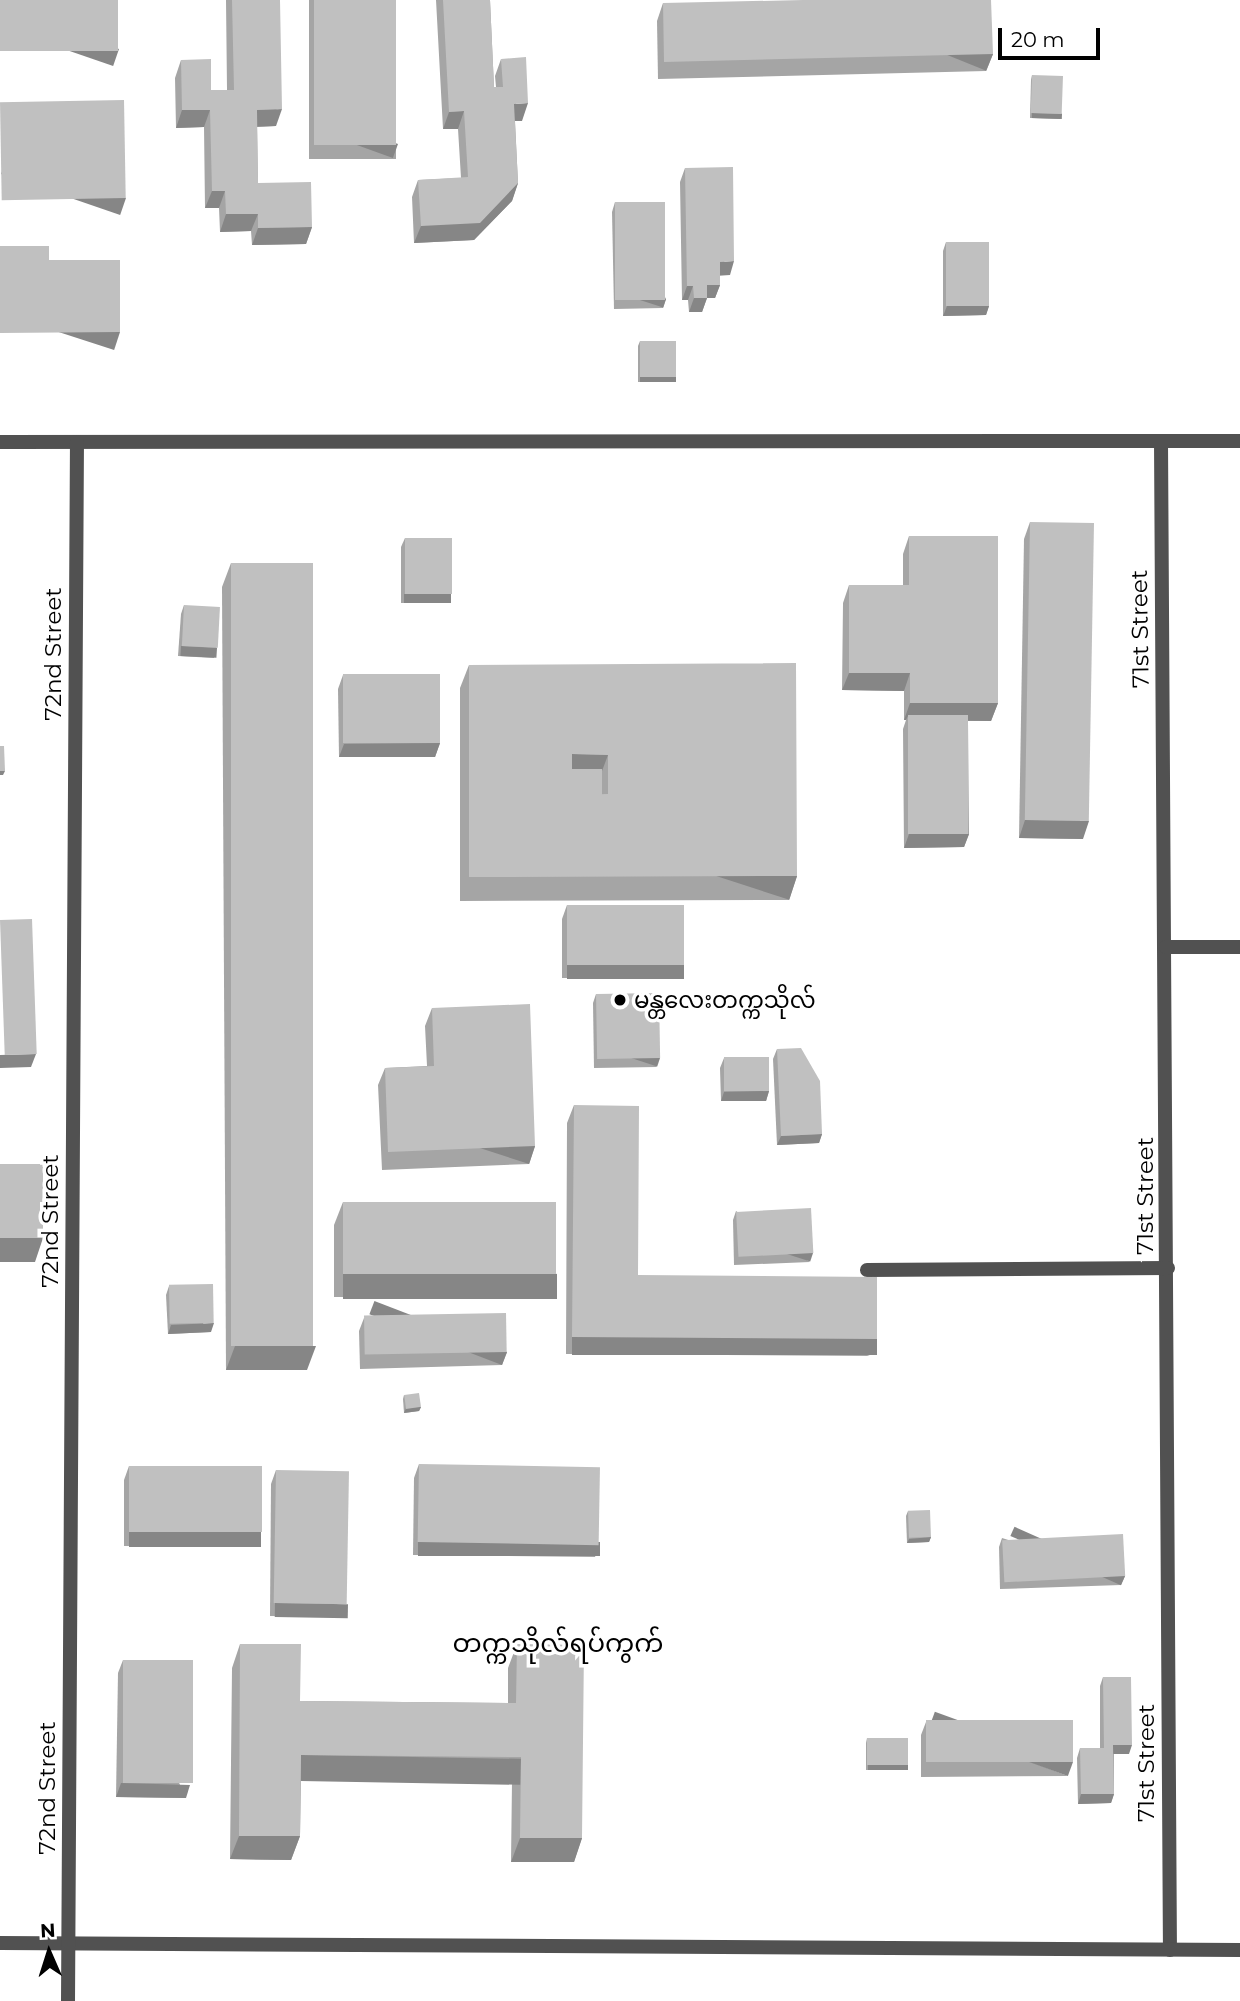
<!DOCTYPE html>
<meta charset="utf-8">
<style>
body{margin:0}
#map{position:relative;width:1240px;height:2001px;overflow:hidden;background:#fff;font-family:Montserrat,"Noto Sans Myanmar",sans-serif}
div>[style]{position:absolute}
.lane>*{height:14px;margin:-7px;padding:0 7px;transform-origin:7px;border-radius:7px;background:#515151}
.wall>*{inset:0;background:#a5a5a5;transform-origin:0 0}
.shaded-wall>*{inset:0;background:#868686;transform-origin:0 0}
.building>*{inset:0;background:#c0c0c0;transform-origin:0 0}
.dots>*{width:19px;height:19px;translate:-50% -50%;box-sizing:border-box;border:4px solid #fff;border-radius:50%}
span{translate:-50% -50%;white-space:nowrap;text-align:center;line-height:1.15;-webkit-text-stroke:7px #fff;paint-order:stroke}
.street-label{font-size:23px;color:#000}
.poi-label{font-size:23px;color:#000}
.left{translate:0 -50%;text-align:left}
.quarter-label{font-size:26px;color:#000}
.north{position:absolute;left:14px;top:1917px;width:70px;height:70px;-webkit-text-stroke:5px #fff;paint-order:stroke;rotate:357deg;font-size:19px;font-weight:700;line-height:28px;text-align:center;color:#000}
.north::after{content:'';display:block;margin:auto;width:24px;height:32px;background:#000;clip-path:polygon(50% 0,100% 100%,50% 72%,0 100%)}
.scale{position:absolute;left:998px;top:28px;width:102px;height:32px;box-sizing:border-box;border:4px solid #000;border-top:0;padding-left:9px;font-size:21px;line-height:24px;white-space:nowrap;color:#000;-webkit-text-stroke:5px #fff;paint-order:stroke}
</style>
<div id="map">
<div class="lane">
<i style="left:1161px;top:441px;width:1509px;rotate:89.66deg"></i>
<i style="left:0;top:442px;width:1240px;rotate:-0.05deg"></i>
<i style="left:1166px;top:947px;width:74px"></i>
<i style="left:867px;top:1270px;width:301px;rotate:-0.4deg"></i>
<i style="left:0;top:1943px;width:1240px;rotate:0.32deg"></i>
<i style="left:68px;top:2001px;width:1559px;rotate:-89.67deg"></i>
</div>
<div class="wall">
<i style="clip-path:polygon(226px 0,280px 0,276px 126px,257px 127px,258px 183px,312px 227px,306px 244px,252px 245px,251px 231px,220px 232px,219px 208px,205px 208px,204px 127px,176px 128px,175px 78px,181px 60px,211px 90px,227px 90px)"></i>
<i style="left:309px;top:0;width:87px;height:159px"></i>
<i style="clip-path:polygon(436px 0,490px 0,494px 87px,496px 87px,495px 76px,501px 59px,522px 121px,515px 121px,518px 183px,512px 201px,474px 240px,414px 243px,412px 197px,418px 180px,461px 178px,458px 129px,443px 129px)"></i>
<i style="clip-path:polygon(663px 3px,993px 54px,986px 71px,658px 79px,657px 21px)"></i>
<i style="clip-path:polygon(1032px 75px,1062px 114px,1060px 119px,1030px 118px,1031px 80px)"></i>
<i style="clip-path:polygon(685px 168px,730px 275px,720px 275px,720px 285px,715px 298px,707px 298px,702px 312px,689px 312px,688px 300px,682px 300px,680px 182px)"></i>
<i style="clip-path:polygon(615px 202px,666px 299px,663px 308px,614px 309px,612px 212px)"></i>
<i style="clip-path:polygon(946px 242px,989px 306px,986px 315px,943px 316px,943px 251px)"></i>
<i style="clip-path:polygon(640px 341px,674px 382px,638px 382px,638px 346px)"></i>
<i style="clip-path:polygon(1030px 522px,1083px 839px,1019px 838px,1024px 539px)"></i>
<i style="clip-path:polygon(909px 536px,998px 703px,991px 721px,968px 721px,969px 834px,964px 847px,904px 848px,903px 729px,906px 720px,904px 720px,904px 691px,842px 690px,843px 603px,849px 585px,903px 585px,903px 554px)"></i>
<i style="clip-path:polygon(405px 538px,448px 603px,401px 603px,401px 547px)"></i>
<i style="clip-path:polygon(231px 563px,307px 1370px,226px 1370px,222px 587px)"></i>
<i style="clip-path:polygon(184px 605px,217px 648px,214px 658px,178px 656px,181px 614px)"></i>
<i style="clip-path:polygon(469px 665px,797px 876px,789px 900px,460px 901px,460px 688px)"></i>
<i style="clip-path:polygon(343px 675px,440px 743px,435px 757px,339px 757px,338px 689px)"></i>
<i style="clip-path:polygon(567px 905px,684px 965px,679px 978px,562px 978px,562px 919px)"></i>
<i style="clip-path:polygon(596px 994px,657px 1067px,594px 1068px,593px 1003px)"></i>
<i style="clip-path:polygon(432px 1008px,535px 1146px,529px 1164px,382px 1170px,378px 1085px,385px 1068px,427px 1066px,425px 1026px)"></i>
<i style="clip-path:polygon(777px 1049px,822px 1134px,819px 1143px,777px 1145px,773px 1059px)"></i>
<i style="clip-path:polygon(724px 1058px,769px 1091px,766px 1101px,721px 1101px,720px 1068px)"></i>
<i style="clip-path:polygon(574px 1105px,638px 1275px,870px 1356px,566px 1354px,567px 1123px)"></i>
<i style="clip-path:polygon(343px 1202px,557px 1274px,548px 1298px,334px 1297px,334px 1225px)"></i>
<i style="clip-path:polygon(736px 1211px,810px 1262px,734px 1265px,733px 1220px)"></i>
<i style="clip-path:polygon(169px 1286px,211px 1332px,168px 1334px,166px 1295px)"></i>
<i style="clip-path:polygon(364px 1318px,507px 1352px,502px 1365px,360px 1369px,359px 1331px)"></i>
<i style="clip-path:polygon(404px 1395px,421px 1407px,419px 1411px,404px 1413px,403px 1399px)"></i>
<i style="clip-path:polygon(419px 1464px,600px 1543px,595px 1557px,413px 1555px,414px 1478px)"></i>
<i style="clip-path:polygon(129px 1466px,256px 1547px,124px 1546px,124px 1480px)"></i>
<i style="clip-path:polygon(276px 1470px,343px 1617px,270px 1616px,271px 1484px)"></i>
<i style="clip-path:polygon(908px 1511px,931px 1537px,929px 1542px,907px 1543px,906px 1516px)"></i>
<i style="clip-path:polygon(1002px 1538px,1125px 1576px,1121px 1585px,1000px 1589px,999px 1547px)"></i>
<i style="clip-path:polygon(240px 1644px,300px 1701px,508px 1703px,508px 1668px,517px 1644px,582px 1838px,574px 1862px,511px 1862px,512px 1781px,301px 1779px,300px 1836px,291px 1860px,230px 1859px,232px 1668px)"></i>
<i style="clip-path:polygon(123px 1660px,186px 1798px,116px 1797px,118px 1673px)"></i>
<i style="clip-path:polygon(1103px 1677px,1129px 1754px,1114px 1754px,1114px 1794px,1111px 1803px,1078px 1804px,1077px 1758px,1080px 1748px,1100px 1748px,1100px 1686px)"></i>
<i style="clip-path:polygon(926px 1722px,1068px 1776px,921px 1777px,921px 1735px)"></i>
<i style="clip-path:polygon(867px 1738px,908px 1765px,906px 1770px,866px 1770px,866px 1743px)"></i>
</div>
<div class="shaded-wall">
<i style="left:119px;top:49px;width:18px;height:119px;rotate:109deg"></i>
<i style="left:993px;top:54px;width:18px;height:329px;rotate:112deg"></i>
<i style="clip-path:polygon(528px 103px,522px 121px,508px 121px,514px 104px)"></i>
<i style="clip-path:polygon(282px 109px,276px 126px,250px 127px,257px 110px)"></i>
<i style="clip-path:polygon(182px 110px,210px 110px,204px 127px,176px 128px)"></i>
<i style="clip-path:polygon(464px 111px,458px 129px,443px 129px,449px 112px)"></i>
<i style="left:1032px;top:113px;width:30px;height:5px;rotate:2deg"></i>
<i style="left:398px;top:144px;width:15px;height:81px;rotate:110deg"></i>
<i style="clip-path:polygon(518px 183px,512px 201px,474px 240px,414px 243px,421px 226px)"></i>
<i style="clip-path:polygon(212px 191px,225px 191px,219px 208px,205px 208px)"></i>
<i style="left:126px;top:198px;width:18px;height:126px;rotate:109deg"></i>
<i style="clip-path:polygon(226px 214px,258px 214px,251px 231px,220px 232px)"></i>
<i style="clip-path:polygon(312px 227px,306px 244px,252px 245px,258px 228px)"></i>
<i style="clip-path:polygon(734px 261px,730px 275px,715px 276px,720px 262px)"></i>
<i style="clip-path:polygon(707px 285px,720px 285px,715px 298px,702px 298px)"></i>
<i style="clip-path:polygon(687px 286px,693px 286px,688px 300px,682px 300px)"></i>
<i style="clip-path:polygon(694px 298px,707px 298px,702px 312px,689px 312px)"></i>
<i style="left:666px;top:299px;width:9px;height:49px;rotate:108deg"></i>
<i style="clip-path:polygon(947px 306px,989px 306px,986px 315px,943px 316px)"></i>
<i style="left:120px;top:332px;width:19px;height:120px;rotate:108deg"></i>
<i style="left:640px;top:377px;width:36px;height:5px"></i>
<i style="left:404px;top:594px;width:47px;height:9px"></i>
<i style="left:181px;top:646px;width:36px;height:10px;rotate:3deg"></i>
<i style="clip-path:polygon(849px 673px,910px 673px,904px 691px,842px 690px)"></i>
<i style="clip-path:polygon(910px 703px,998px 703px,991px 721px,908px 720px,908px 716px,906px 720px,904px 720px)"></i>
<i style="clip-path:polygon(440px 743px,435px 757px,339px 757px,344px 744px)"></i>
<i style="clip-path:polygon(572px 754px,608px 755px,599px 779px,566px 778px)"></i>
<i style="clip-path:polygon(0 771px,5px 771px,3px 775px,0 775px)"></i>
<i style="clip-path:polygon(1025px 820px,1089px 821px,1083px 839px,1019px 838px)"></i>
<i style="clip-path:polygon(909px 834px,969px 834px,964px 847px,904px 848px)"></i>
<i style="left:797px;top:876px;width:25px;height:328px;rotate:108deg"></i>
<i style="left:567px;top:965px;width:117px;height:14px"></i>
<i style="clip-path:polygon(36px 1054px,31px 1067px,0 1068px,0 1055px)"></i>
<i style="left:660px;top:1058px;width:9px;height:63px;rotate:108deg"></i>
<i style="clip-path:polygon(769px 1091px,766px 1101px,721px 1101px,724px 1092px)"></i>
<i style="clip-path:polygon(822px 1134px,819px 1143px,777px 1145px,781px 1136px)"></i>
<i style="left:535px;top:1146px;width:19px;height:147px;rotate:108deg"></i>
<i style="clip-path:polygon(0 1238px,43px 1238px,35px 1262px,0 1262px)"></i>
<i style="left:813px;top:1253px;width:9px;height:75px;rotate:108deg"></i>
<i style="left:343px;top:1274px;width:214px;height:25px"></i>
<i style="clip-path:polygon(214px 1323px,211px 1332px,168px 1334px,171px 1325px)"></i>
<i style="left:572px;top:1337px;width:305px;height:18px"></i>
<i style="clip-path:polygon(235px 1346px,316px 1346px,307px 1370px,226px 1370px)"></i>
<i style="left:507px;top:1352px;width:14px;height:142px;rotate:111deg"></i>
<i style="clip-path:polygon(421px 1407px,419px 1411px,404px 1413px,406px 1408px)"></i>
<i style="left:129px;top:1532px;width:132px;height:15px"></i>
<i style="clip-path:polygon(931px 1537px,929px 1542px,907px 1543px,909px 1539px)"></i>
<i style="left:418px;top:1542px;width:182px;height:14px"></i>
<i style="left:1125px;top:1576px;width:10px;height:121px;rotate:114deg"></i>
<i style="left:275px;top:1603px;width:73px;height:14px;rotate:1deg"></i>
<i style="clip-path:polygon(1113px 1745px,1132px 1745px,1129px 1754px,1110px 1754px)"></i>
<i style="left:301px;top:1755px;width:220px;height:26px;rotate:1deg"></i>
<i style="left:1073px;top:1762px;width:15px;height:147px;rotate:110deg"></i>
<i style="left:868px;top:1765px;width:40px;height:5px"></i>
<i style="clip-path:polygon(121px 1783px,190px 1785px,186px 1798px,116px 1797px)"></i>
<i style="clip-path:polygon(1081px 1794px,1114px 1794px,1111px 1803px,1078px 1804px)"></i>
<i style="clip-path:polygon(239px 1836px,300px 1836px,291px 1860px,230px 1859px)"></i>
<i style="clip-path:polygon(520px 1838px,582px 1838px,574px 1862px,511px 1862px)"></i>
</div>
<div class="building">
<i style="left:0;top:0;width:118px;height:51px"></i>
<i style="clip-path:polygon(232px 0,280px 0,282px 109px,257px 110px,258px 183px,311px 182px,312px 227px,258px 228px,258px 214px,226px 214px,225px 191px,212px 191px,210px 110px,182px 110px,181px 60px,211px 59px,211px 90px,234px 90px)"></i>
<i style="left:314px;top:0;width:82px;height:145px"></i>
<i style="clip-path:polygon(443px 0,490px 0,494px 87px,503px 87px,501px 59px,526px 57px,528px 103px,514px 104px,518px 183px,480px 223px,421px 226px,418px 180px,468px 177px,464px 111px,449px 112px)"></i>
<i style="clip-path:polygon(803px 0,991px 0,993px 54px,664px 62px,663px 3px)"></i>
<i style="left:1032px;top:75px;width:31px;height:38px;rotate:2deg"></i>
<i style="left:124px;top:100px;width:98px;height:124px;rotate:89deg"></i>
<i style="clip-path:polygon(733px 167px,734px 261px,720px 262px,720px 285px,707px 285px,707px 298px,694px 298px,693px 286px,687px 286px,685px 168px)"></i>
<i style="left:615px;top:202px;width:50px;height:98px"></i>
<i style="left:946px;top:242px;width:43px;height:64px"></i>
<i style="clip-path:polygon(0 246px,49px 246px,49px 260px,120px 260px,120px 332px,0 333px)"></i>
<i style="left:640px;top:341px;width:36px;height:36px"></i>
<i style="left:1030px;top:522px;width:64px;height:298px;rotate:1deg"></i>
<i style="clip-path:polygon(909px 536px,998px 536px,998px 703px,910px 703px,910px 673px,849px 673px,849px 585px,909px 585px)"></i>
<i style="left:405px;top:538px;width:47px;height:56px"></i>
<i style="left:231px;top:563px;width:82px;height:783px"></i>
<i style="left:184px;top:605px;width:36px;height:41px;rotate:3deg"></i>
<i style="clip-path:polygon(evenodd,796px 663px,797px 876px,469px 877px,469px 665px,796px 663px,572px 754px,608px 755px,608px 794px,572px 795px,572px 754px)"></i>
<i style="left:440px;top:674px;width:69px;height:97px;rotate:90deg"></i>
<i style="left:968px;top:715px;width:119px;height:60px;rotate:90deg"></i>
<i style="clip-path:polygon(0 746px,4px 746px,5px 771px,0 771px)"></i>
<i style="left:572px;top:769px;width:30px;height:26px"></i>
<i style="left:567px;top:905px;width:117px;height:60px"></i>
<i style="left:32px;top:919px;width:135px;height:32px;rotate:88deg"></i>
<i style="left:659px;top:993px;width:65px;height:63px;rotate:89deg"></i>
<i style="clip-path:polygon(530px 1004px,535px 1146px,388px 1152px,385px 1068px,434px 1066px,432px 1008px)"></i>
<i style="clip-path:polygon(801px 1048px,820px 1081px,822px 1134px,781px 1136px,777px 1049px)"></i>
<i style="left:769px;top:1057px;width:34px;height:45px;rotate:90deg"></i>
<i style="clip-path:polygon(574px 1105px,639px 1106px,638px 1275px,877px 1277px,877px 1339px,572px 1337px)"></i>
<i style="left:43px;top:1164px;width:74px;height:43px;rotate:90deg"></i>
<i style="left:343px;top:1202px;width:213px;height:72px"></i>
<i style="left:811px;top:1208px;width:45px;height:75px;rotate:87deg"></i>
<i style="left:213px;top:1284px;width:39px;height:44px;rotate:89deg"></i>
<i style="left:506px;top:1313px;width:39px;height:142px;rotate:89deg"></i>
<i style="left:419px;top:1393px;width:14px;height:15px;rotate:82deg"></i>
<i style="left:419px;top:1464px;width:181px;height:78px;rotate:1deg"></i>
<i style="left:129px;top:1466px;width:133px;height:66px"></i>
<i style="left:276px;top:1470px;width:73px;height:133px;rotate:1deg"></i>
<i style="left:930px;top:1510px;width:27px;height:22px;rotate:88deg"></i>
<i style="left:1123px;top:1534px;width:42px;height:121px;rotate:87deg"></i>
<i style="clip-path:polygon(240px 1644px,301px 1644px,300px 1701px,516px 1703px,517px 1644px,584px 1645px,582px 1838px,520px 1838px,521px 1757px,301px 1755px,300px 1836px,239px 1836px)"></i>
<i style="left:123px;top:1660px;width:70px;height:123px"></i>
<i style="clip-path:polygon(1103px 1677px,1131px 1677px,1132px 1745px,1113px 1745px,1114px 1794px,1081px 1794px,1080px 1748px,1104px 1748px)"></i>
<i style="left:1073px;top:1720px;width:42px;height:147px;rotate:90deg"></i>
<i style="left:867px;top:1738px;width:41px;height:27px"></i>
</div>
<div class="dots">
<i style="left:620px;top:1000px;background:#000"></i>
</div>
<div class="street-label">
<span style="left:1140px;top:629px;rotate:-91deg">71st Street</span>
<span style="left:53px;top:654px;rotate:-90deg">72nd Street</span>
<span style="left:1145px;top:1196px;rotate:-90deg">71st Street</span>
<span style="left:50px;top:1221px;rotate:-90deg">72nd Street</span>
<span style="left:1146px;top:1763px;rotate:-90deg">71st Street</span>
<span style="left:47px;top:1788px;rotate:-90deg">72nd Street</span>
</div>
<div class="poi-label">
<span class="left" style="left:634px;top:1000px">မန္တလေးတက္ကသိုလ်</span>
</div>
<div class="quarter-label">
<span style="left:558px;top:1644px">တက္ကသိုလ်ရပ်ကွက်</span>
</div>
<div class="north">N</div>
<div class="scale">20 m</div>
</div>
